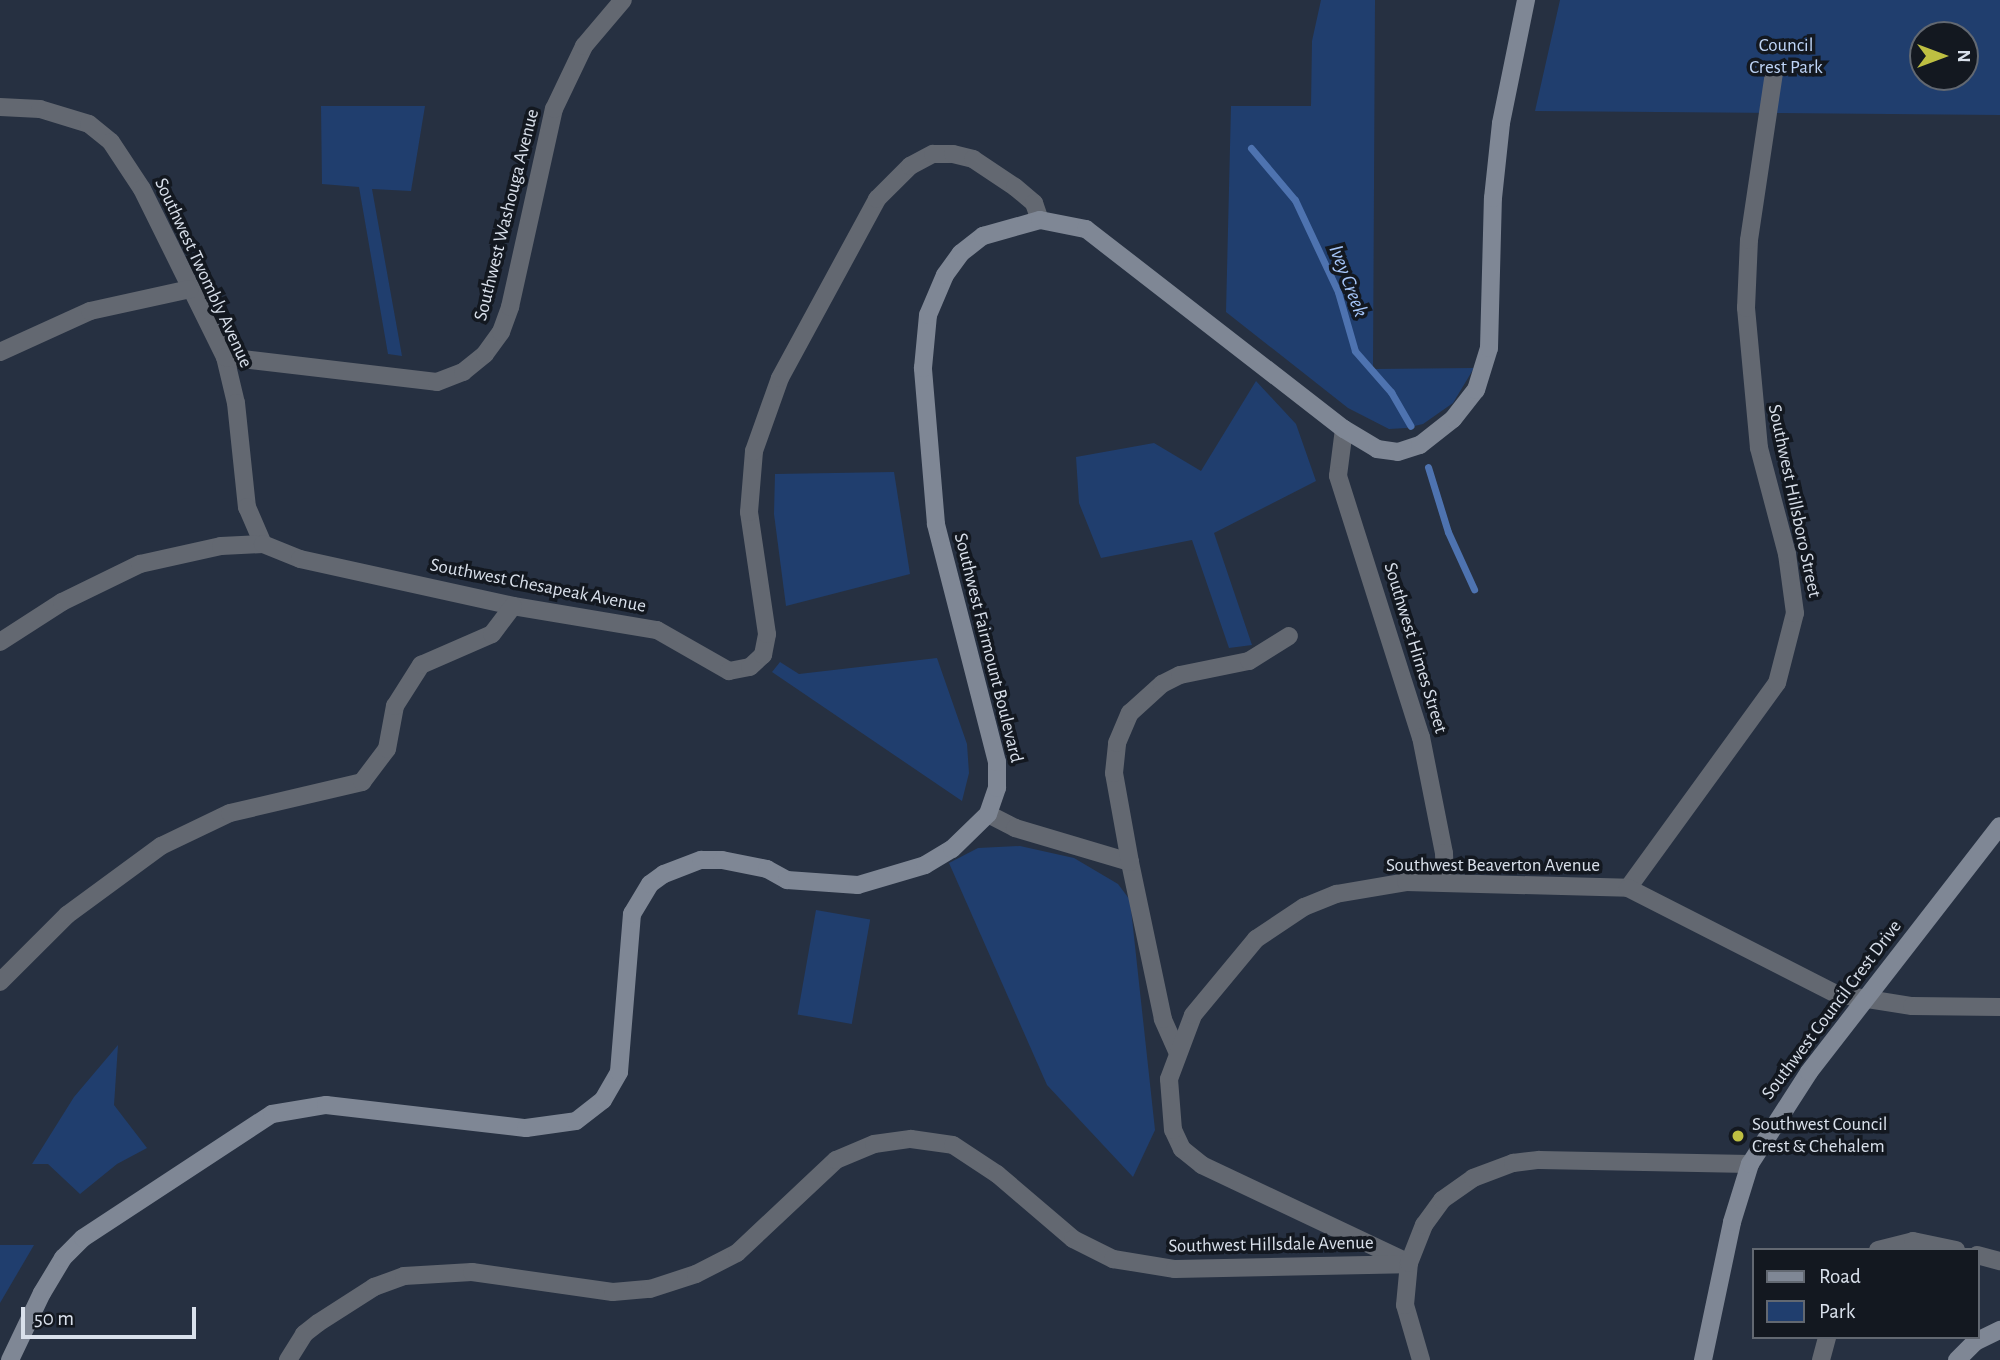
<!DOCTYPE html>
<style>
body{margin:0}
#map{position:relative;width:2000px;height:1360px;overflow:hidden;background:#263041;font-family:"Alegreya Sans",sans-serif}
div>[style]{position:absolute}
.green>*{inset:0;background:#203e6e;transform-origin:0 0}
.stream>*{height:7px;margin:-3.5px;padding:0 3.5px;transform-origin:3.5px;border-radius:3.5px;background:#4e73b0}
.street>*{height:18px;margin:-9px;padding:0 9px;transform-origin:9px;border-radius:9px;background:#636871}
.secondary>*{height:18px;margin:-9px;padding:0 9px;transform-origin:9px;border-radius:9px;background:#7f8795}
.dots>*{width:19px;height:19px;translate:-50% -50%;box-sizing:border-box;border:4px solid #131820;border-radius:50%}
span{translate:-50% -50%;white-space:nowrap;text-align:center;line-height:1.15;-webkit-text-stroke:7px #131820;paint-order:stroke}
.park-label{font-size:19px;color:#bed4f6}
.street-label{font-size:19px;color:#d9e0eb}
.poi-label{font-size:19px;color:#d9e0eb}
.left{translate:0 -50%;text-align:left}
.water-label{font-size:21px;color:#a5c5f8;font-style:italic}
.legend{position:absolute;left:1752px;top:1248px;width:228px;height:91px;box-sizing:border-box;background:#131820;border:2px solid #626871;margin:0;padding:9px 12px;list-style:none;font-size:21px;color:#d9e0eb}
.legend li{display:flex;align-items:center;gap:14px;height:35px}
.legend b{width:35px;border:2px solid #626871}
.north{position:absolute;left:1909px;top:21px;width:70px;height:70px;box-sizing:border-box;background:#131820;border:2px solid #626871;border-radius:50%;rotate:90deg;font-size:19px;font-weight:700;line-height:28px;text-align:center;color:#d9e0eb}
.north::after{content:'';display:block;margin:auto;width:24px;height:32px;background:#bebf42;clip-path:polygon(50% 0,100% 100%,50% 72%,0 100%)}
.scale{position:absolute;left:21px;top:1307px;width:175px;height:32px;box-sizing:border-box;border:4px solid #d9e0eb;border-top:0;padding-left:9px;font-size:21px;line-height:24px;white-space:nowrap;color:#d9e0eb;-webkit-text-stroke:5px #131820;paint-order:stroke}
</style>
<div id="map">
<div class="green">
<i style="clip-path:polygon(1321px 0,1375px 0,1373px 369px,1474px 368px,1453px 403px,1423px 424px,1406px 428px,1389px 429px,1348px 408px,1226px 312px,1231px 106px,1311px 106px,1312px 41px)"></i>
<i style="clip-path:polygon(evenodd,1560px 0,2000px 0,2000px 115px,1535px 111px,1560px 0,1923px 35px,1965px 35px,1965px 77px,1923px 77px,1923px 35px)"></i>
<i style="clip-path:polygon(321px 106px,425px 106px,411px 191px,372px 189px,402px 356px,388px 354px,359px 187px,322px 184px)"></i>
<i style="clip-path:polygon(1256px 381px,1296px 424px,1316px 481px,1214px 533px,1252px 645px,1229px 648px,1192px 540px,1101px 558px,1079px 503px,1076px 457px,1154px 443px,1201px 471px)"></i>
<i style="clip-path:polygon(894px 472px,910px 574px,786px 606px,774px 514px,775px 474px)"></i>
<i style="clip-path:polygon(937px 658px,967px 744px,969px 773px,962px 801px,772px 672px,780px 662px,799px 674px)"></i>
<i style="clip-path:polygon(1020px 846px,1074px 858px,1118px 884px,1130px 900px,1155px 1130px,1133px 1177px,1047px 1085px,949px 863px,978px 848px)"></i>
<i style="left:816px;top:910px;width:55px;height:106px;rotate:10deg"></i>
<i style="clip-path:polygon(118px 1045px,114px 1105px,147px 1148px,117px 1164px,80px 1194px,48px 1164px,32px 1164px,74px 1097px)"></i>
<i style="clip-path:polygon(0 1245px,34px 1245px,0 1303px)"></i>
</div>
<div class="stream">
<i style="left:1251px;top:148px;width:68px;rotate:49.8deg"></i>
<i style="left:1295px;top:200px;width:102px;rotate:64.9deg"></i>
<i style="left:1338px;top:292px;width:61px;rotate:73.9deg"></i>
<i style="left:1355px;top:351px;width:55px;rotate:48.7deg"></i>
<i style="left:1391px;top:392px;width:39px;rotate:60deg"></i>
<i style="left:1428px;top:467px;width:68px;rotate:72.9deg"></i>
<i style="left:1448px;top:532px;width:63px;rotate:65.5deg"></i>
</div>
<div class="street">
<i style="left:0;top:107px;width:40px;rotate:2.9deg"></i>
<i style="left:40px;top:109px;width:51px;rotate:17deg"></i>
<i style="left:89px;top:124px;width:28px;rotate:39deg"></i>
<i style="left:111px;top:142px;width:56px;rotate:56.6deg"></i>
<i style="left:142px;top:189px;width:187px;rotate:63.7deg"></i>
<i style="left:225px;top:357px;width:47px;rotate:76.6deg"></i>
<i style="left:236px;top:403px;width:105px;rotate:84deg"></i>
<i style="left:247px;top:507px;width:40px;rotate:66.6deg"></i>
<i style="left:0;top:352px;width:99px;rotate:-24.5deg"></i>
<i style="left:90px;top:311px;width:102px;rotate:-12.4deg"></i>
<i style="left:225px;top:357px;width:213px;rotate:6.7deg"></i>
<i style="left:437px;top:382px;width:28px;rotate:-21deg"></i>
<i style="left:463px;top:372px;width:28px;rotate:-39deg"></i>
<i style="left:485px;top:354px;width:27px;rotate:-54deg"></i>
<i style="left:501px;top:332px;width:27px;rotate:-70deg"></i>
<i style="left:510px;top:307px;width:203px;rotate:-77.5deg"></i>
<i style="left:554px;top:109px;width:70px;rotate:-64.5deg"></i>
<i style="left:584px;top:46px;width:60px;rotate:-49.7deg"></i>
<i style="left:1344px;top:429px;width:47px;rotate:97.3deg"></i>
<i style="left:1338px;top:476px;width:274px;rotate:72.4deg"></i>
<i style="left:1421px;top:737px;width:118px;rotate:78.8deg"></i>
<i style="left:1444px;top:853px;width:29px;rotate:88deg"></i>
<i style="left:0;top:642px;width:74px;rotate:-32.8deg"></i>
<i style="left:62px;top:602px;width:87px;rotate:-26deg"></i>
<i style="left:140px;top:564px;width:83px;rotate:-12.5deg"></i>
<i style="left:221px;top:546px;width:42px;rotate:-2.7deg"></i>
<i style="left:263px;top:544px;width:40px;rotate:22deg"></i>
<i style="left:300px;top:559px;width:218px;rotate:12.4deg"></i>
<i style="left:513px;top:606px;width:146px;rotate:9.5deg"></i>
<i style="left:657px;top:630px;width:83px;rotate:29.7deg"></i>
<i style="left:729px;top:671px;width:21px;rotate:-11deg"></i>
<i style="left:750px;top:667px;width:18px;rotate:-43deg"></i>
<i style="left:763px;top:655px;width:21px;rotate:-79deg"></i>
<i style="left:767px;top:634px;width:123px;rotate:-98.4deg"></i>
<i style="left:749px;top:512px;width:61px;rotate:-85.3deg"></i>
<i style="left:754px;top:451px;width:77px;rotate:-70.4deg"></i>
<i style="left:780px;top:378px;width:204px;rotate:-61.5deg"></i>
<i style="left:877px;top:199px;width:47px;rotate:-45deg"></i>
<i style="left:910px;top:166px;width:26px;rotate:-28deg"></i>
<i style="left:933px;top:154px;width:20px"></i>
<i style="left:953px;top:154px;width:21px;rotate:14deg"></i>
<i style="left:973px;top:159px;width:50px;rotate:33.7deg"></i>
<i style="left:1015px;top:187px;width:25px;rotate:40deg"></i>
<i style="left:1034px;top:203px;width:18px;rotate:71deg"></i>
<i style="left:988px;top:814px;width:30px;rotate:27deg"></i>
<i style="left:1015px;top:828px;width:120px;rotate:16.5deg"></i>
<i style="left:1628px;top:888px;width:253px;rotate:-54deg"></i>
<i style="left:1777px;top:683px;width:72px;rotate:-75.6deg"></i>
<i style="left:1795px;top:613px;width:60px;rotate:-97.7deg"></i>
<i style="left:1787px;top:554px;width:110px;rotate:-104.8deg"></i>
<i style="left:1759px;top:448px;width:141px;rotate:-95.3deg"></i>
<i style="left:1746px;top:308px;width:68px;rotate:-87.5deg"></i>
<i style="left:1749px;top:240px;width:169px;rotate:-81.5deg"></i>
<i style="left:0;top:982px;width:95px;rotate:-45deg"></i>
<i style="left:67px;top:915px;width:117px;rotate:-36.3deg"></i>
<i style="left:161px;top:846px;width:76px;rotate:-25.6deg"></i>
<i style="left:230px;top:813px;width:136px;rotate:-13.2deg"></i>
<i style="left:362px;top:782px;width:41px;rotate:-52.9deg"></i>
<i style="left:387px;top:749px;width:44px;rotate:-79.5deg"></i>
<i style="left:395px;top:706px;width:49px;rotate:-57.6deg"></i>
<i style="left:421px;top:665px;width:77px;rotate:-23.6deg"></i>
<i style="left:492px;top:634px;width:35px;rotate:-53deg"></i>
<i style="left:1177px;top:1051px;width:35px;rotate:-114deg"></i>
<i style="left:1163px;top:1019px;width:160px;rotate:-101.9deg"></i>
<i style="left:1130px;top:862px;width:90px;rotate:-100.2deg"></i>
<i style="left:1114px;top:773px;width:30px;rotate:-84deg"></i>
<i style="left:1117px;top:743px;width:33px;rotate:-67deg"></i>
<i style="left:1130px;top:713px;width:43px;rotate:-42.2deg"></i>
<i style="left:1162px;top:684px;width:20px;rotate:-27deg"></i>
<i style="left:1180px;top:675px;width:70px;rotate:-11.5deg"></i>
<i style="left:1249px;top:661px;width:47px;rotate:-32deg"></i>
<i style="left:1878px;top:1250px;width:36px;rotate:-14deg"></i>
<i style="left:1913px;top:1241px;width:44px;rotate:11.8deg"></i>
<i style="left:1977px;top:1255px;width:24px;rotate:15deg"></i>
<i style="left:1409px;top:1263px;width:229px;rotate:-154.7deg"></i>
<i style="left:1202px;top:1165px;width:26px;rotate:-141deg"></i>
<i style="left:1182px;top:1149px;width:21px;rotate:-115deg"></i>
<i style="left:1173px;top:1130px;width:51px;rotate:-94.5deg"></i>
<i style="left:1169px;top:1079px;width:68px;rotate:-69.4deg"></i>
<i style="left:1193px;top:1015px;width:99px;rotate:-50.3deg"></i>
<i style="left:1256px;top:939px;width:58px;rotate:-33.7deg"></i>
<i style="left:1304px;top:907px;width:35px;rotate:-22deg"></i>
<i style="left:1336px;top:894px;width:71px;rotate:-9.7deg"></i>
<i style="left:1406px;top:882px;width:222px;rotate:1.5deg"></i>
<i style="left:1628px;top:888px;width:233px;rotate:27deg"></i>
<i style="left:1836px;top:994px;width:77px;rotate:9deg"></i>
<i style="left:1912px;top:1006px;width:88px;rotate:0.7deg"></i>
<i style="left:288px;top:1360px;width:31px;rotate:-58deg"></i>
<i style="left:304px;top:1334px;width:18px;rotate:-38deg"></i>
<i style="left:318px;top:1323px;width:67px;rotate:-32.7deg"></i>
<i style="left:374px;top:1287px;width:32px;rotate:-20deg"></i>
<i style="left:404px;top:1276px;width:68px;rotate:-3.4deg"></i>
<i style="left:472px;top:1272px;width:142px;rotate:8.1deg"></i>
<i style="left:613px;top:1292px;width:37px;rotate:-5deg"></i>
<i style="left:650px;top:1289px;width:48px;rotate:-18.1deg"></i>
<i style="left:696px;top:1274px;width:46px;rotate:-27.1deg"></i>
<i style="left:737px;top:1253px;width:136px;rotate:-43.2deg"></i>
<i style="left:836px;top:1160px;width:41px;rotate:-22.8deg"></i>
<i style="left:874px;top:1144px;width:37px;rotate:-8deg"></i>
<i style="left:911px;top:1139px;width:42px;rotate:8.1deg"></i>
<i style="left:953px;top:1145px;width:53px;rotate:33.4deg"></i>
<i style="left:997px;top:1174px;width:100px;rotate:40.5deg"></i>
<i style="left:1073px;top:1239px;width:45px;rotate:26.6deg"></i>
<i style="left:1113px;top:1259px;width:63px;rotate:9.2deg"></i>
<i style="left:1175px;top:1269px;width:230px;rotate:-1.2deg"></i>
<i style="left:1421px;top:1360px;width:57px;rotate:-106.2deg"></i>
<i style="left:1405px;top:1305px;width:42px;rotate:-84.6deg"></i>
<i style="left:1409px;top:1263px;width:41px;rotate:-68.5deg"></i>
<i style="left:1424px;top:1225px;width:31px;rotate:-54deg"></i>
<i style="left:1442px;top:1200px;width:38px;rotate:-35deg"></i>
<i style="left:1473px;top:1178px;width:43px;rotate:-20.6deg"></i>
<i style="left:1513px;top:1163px;width:26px;rotate:-7deg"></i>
<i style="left:1539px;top:1160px;width:211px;rotate:1.1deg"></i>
<i style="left:1821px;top:1360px;width:24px;rotate:-75deg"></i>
</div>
<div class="secondary">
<i style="left:10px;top:1360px;width:74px;rotate:-64.5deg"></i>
<i style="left:42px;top:1293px;width:41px;rotate:-59deg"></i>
<i style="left:63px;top:1258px;width:28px;rotate:-45deg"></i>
<i style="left:83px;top:1238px;width:226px;rotate:-33.3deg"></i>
<i style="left:272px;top:1114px;width:55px;rotate:-9.5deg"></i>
<i style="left:326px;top:1105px;width:201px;rotate:6.6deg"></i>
<i style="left:526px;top:1128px;width:50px;rotate:-8deg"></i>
<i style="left:576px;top:1121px;width:34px;rotate:-38deg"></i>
<i style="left:603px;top:1100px;width:32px;rotate:-60deg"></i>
<i style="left:619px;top:1072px;width:159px;rotate:-85.3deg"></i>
<i style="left:632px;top:914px;width:35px;rotate:-59deg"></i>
<i style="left:650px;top:884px;width:17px;rotate:-36deg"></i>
<i style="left:664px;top:874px;width:40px;rotate:-21deg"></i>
<i style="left:701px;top:860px;width:21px"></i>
<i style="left:722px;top:860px;width:46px;rotate:11.3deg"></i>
<i style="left:767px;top:869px;width:23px;rotate:29deg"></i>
<i style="left:787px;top:880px;width:71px;rotate:4deg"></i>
<i style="left:858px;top:885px;width:70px;rotate:-16.6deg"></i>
<i style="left:925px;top:865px;width:31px;rotate:-31deg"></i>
<i style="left:952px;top:849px;width:50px;rotate:-44.2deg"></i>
<i style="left:988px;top:814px;width:28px;rotate:-71deg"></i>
<i style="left:997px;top:788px;width:26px;rotate:-90deg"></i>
<i style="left:997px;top:762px;width:246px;rotate:-104.4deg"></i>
<i style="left:936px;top:524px;width:157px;rotate:-94.8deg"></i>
<i style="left:923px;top:368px;width:53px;rotate:-84.6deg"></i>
<i style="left:928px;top:315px;width:43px;rotate:-67deg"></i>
<i style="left:945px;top:275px;width:27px;rotate:-54deg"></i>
<i style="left:961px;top:253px;width:28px;rotate:-38deg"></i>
<i style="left:983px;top:236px;width:59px;rotate:-15.7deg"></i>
<i style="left:1040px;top:220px;width:47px;rotate:11.1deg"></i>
<i style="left:1086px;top:229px;width:326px;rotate:37.8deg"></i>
<i style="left:1344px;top:429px;width:39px;rotate:31deg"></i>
<i style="left:1377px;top:449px;width:21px;rotate:8deg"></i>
<i style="left:1398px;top:452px;width:23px;rotate:-18deg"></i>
<i style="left:1420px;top:445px;width:42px;rotate:-38.2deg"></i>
<i style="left:1453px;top:419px;width:37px;rotate:-52deg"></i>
<i style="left:1476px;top:390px;width:44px;rotate:-72.8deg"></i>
<i style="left:1489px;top:348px;width:150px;rotate:-88.5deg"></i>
<i style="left:1493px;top:198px;width:75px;rotate:-83.9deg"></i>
<i style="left:1501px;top:123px;width:126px;rotate:-78.5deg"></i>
<i style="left:1703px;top:1360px;width:141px;rotate:-78.1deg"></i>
<i style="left:1732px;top:1222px;width:61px;rotate:-72.8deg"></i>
<i style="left:1750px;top:1164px;width:109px;rotate:-57.3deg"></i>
<i style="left:1809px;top:1072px;width:311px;rotate:-52.2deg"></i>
<i style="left:1957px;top:1360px;width:25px;rotate:-45deg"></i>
<i style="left:1975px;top:1342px;width:28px;rotate:-26deg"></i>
</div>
<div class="dots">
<i style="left:1738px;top:1136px;background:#bebf42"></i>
</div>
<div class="park-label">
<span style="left:1786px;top:57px">Council<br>Crest Park</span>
</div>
<div class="street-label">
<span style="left:507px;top:215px;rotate:-76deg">Southwest Washouga Avenue</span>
<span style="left:203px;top:273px;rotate:65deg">Southwest Twombly Avenue</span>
<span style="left:1794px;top:501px;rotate:78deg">Southwest Hillsboro Street</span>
<span style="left:538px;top:586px;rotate:11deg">Southwest Chesapeak Avenue</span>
<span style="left:988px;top:648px;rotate:76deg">Southwest Fairmount Boulevard</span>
<span style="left:1415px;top:648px;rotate:73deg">Southwest Himes Street</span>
<span style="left:1493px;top:866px">Southwest Beaverton Avenue</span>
<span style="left:1832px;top:1010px;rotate:-53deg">Southwest Council Crest Drive</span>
<span style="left:1271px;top:1245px;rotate:-1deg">Southwest Hillsdale Avenue</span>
</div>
<div class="poi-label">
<span class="left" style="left:1752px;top:1136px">Southwest Council<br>Crest &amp; Chehalem</span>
</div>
<div class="water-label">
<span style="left:1348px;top:281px;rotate:69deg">Ivey Creek</span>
</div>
<ul class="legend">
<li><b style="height:9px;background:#7f8795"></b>Road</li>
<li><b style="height:19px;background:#203e6e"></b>Park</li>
</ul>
<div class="north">N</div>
<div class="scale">50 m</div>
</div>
